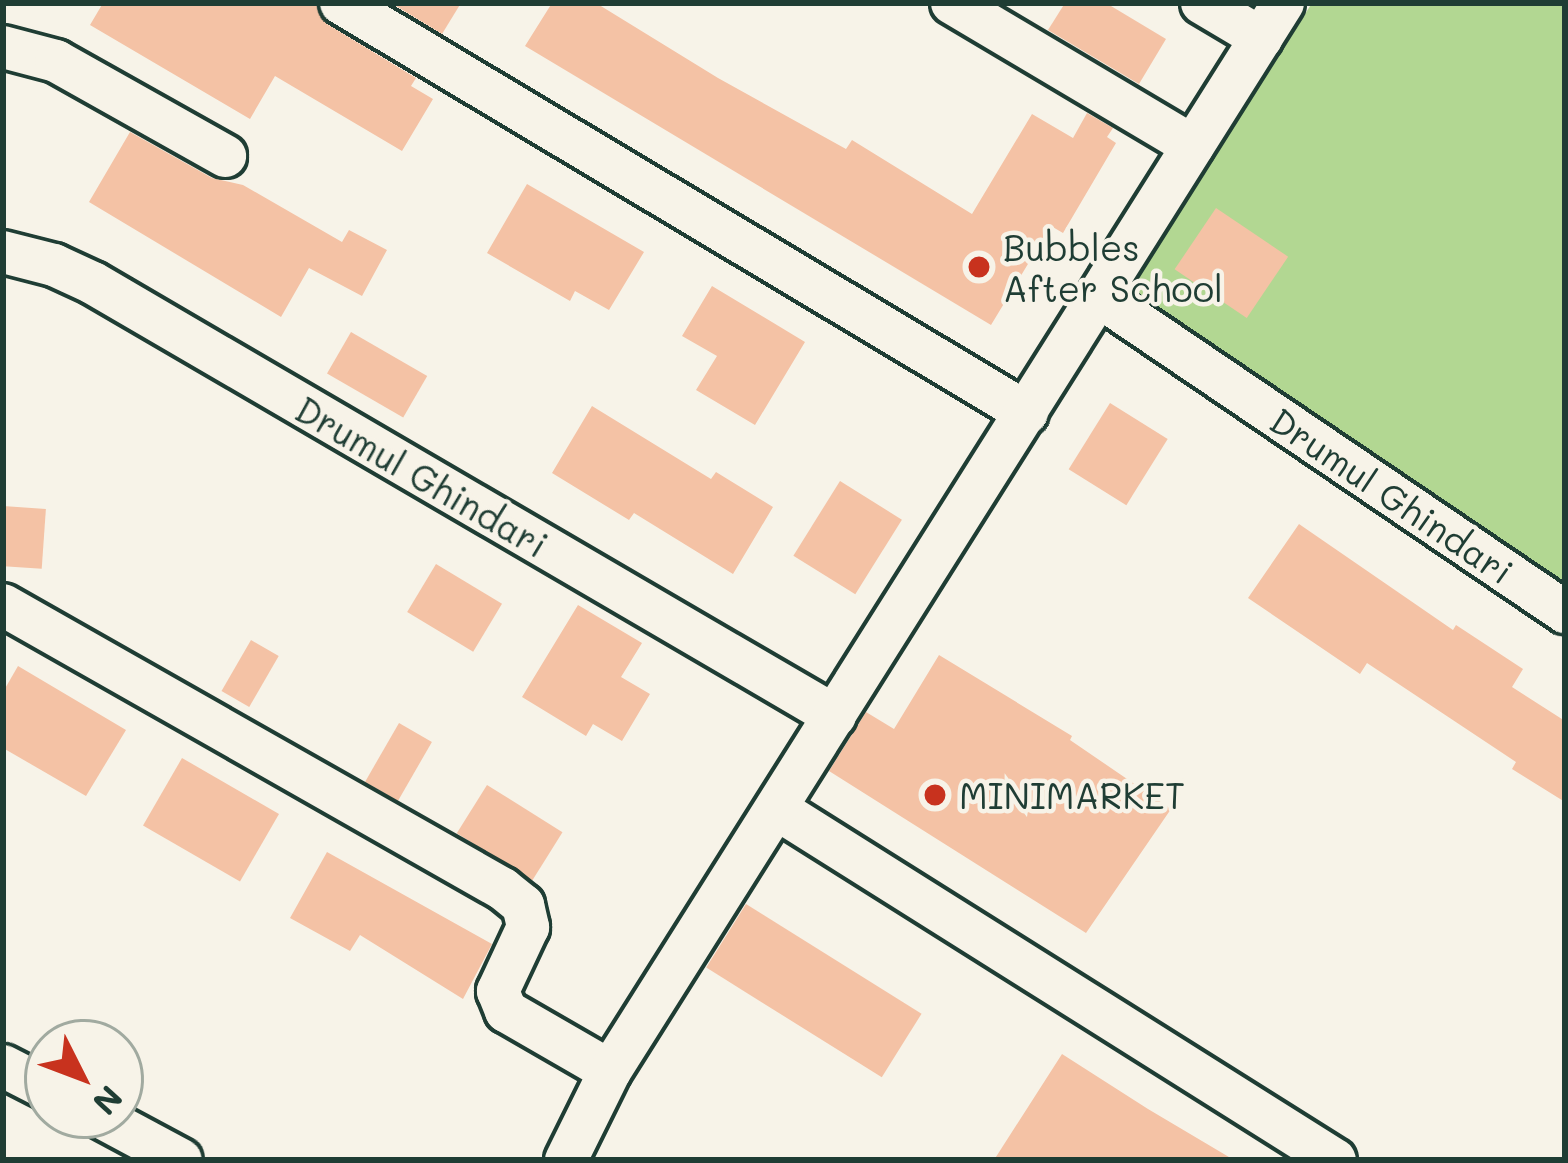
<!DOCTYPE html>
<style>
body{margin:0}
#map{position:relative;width:1568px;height:1163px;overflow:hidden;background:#f7f3e8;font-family:Mali,sans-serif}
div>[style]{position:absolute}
.green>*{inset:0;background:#b2d792}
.building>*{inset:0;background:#f4c2a5;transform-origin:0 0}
.roads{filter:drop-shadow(3px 0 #1f3d34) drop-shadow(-3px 0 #1f3d34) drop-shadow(0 3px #1f3d34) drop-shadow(0 -3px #1f3d34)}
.street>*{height:42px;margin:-21px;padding:0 21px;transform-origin:21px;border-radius:21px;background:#f7f3e8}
.dots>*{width:33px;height:33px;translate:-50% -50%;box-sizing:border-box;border:6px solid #f7f3e8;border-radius:50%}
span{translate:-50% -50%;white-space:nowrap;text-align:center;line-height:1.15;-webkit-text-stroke:9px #f7f3e8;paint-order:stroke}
.poi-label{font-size:36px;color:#1f3d34}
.left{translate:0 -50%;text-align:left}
.street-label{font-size:36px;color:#1f3d34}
.frame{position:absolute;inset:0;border:6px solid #1f3d34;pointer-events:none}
.north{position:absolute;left:24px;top:1019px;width:120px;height:120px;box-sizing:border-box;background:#f7f3e8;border:3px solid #a1aaa0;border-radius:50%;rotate:132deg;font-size:33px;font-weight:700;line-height:48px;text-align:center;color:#1f3d34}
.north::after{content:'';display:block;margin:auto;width:42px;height:54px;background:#c8321e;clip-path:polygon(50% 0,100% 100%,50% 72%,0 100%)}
</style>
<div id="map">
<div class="green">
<i style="clip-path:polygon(1312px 3px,1565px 3px,1565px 583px,1131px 288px)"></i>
</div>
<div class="building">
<i style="clip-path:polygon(103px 3px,316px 3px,327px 24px,416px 78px,411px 86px,433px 99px,402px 151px,275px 76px,250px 119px,90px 25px)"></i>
<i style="clip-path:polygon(391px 3px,461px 3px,442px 34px)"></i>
<i style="clip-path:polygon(552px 3px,596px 3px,718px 78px,846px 149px,852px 140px,972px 214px,1032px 114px,1073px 138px,1087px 113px,1113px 128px,1107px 137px,1116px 143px,1063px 233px,1051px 226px,991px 325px,525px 46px)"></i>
<i style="clip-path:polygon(1065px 3px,1106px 3px,1166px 39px,1139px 84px,1048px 30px)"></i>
<i style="clip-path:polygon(130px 132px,212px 178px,243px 185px,342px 242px,349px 230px,387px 250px,362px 296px,309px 268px,281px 317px,89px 202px)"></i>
<i style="clip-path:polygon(527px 184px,644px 252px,609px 310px,575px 291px,570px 301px,487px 253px)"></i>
<i style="left:1216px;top:208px;width:87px;height:74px;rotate:34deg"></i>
<i style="clip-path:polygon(712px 286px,805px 342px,755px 425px,696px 390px,717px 356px,682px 336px)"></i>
<i style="left:351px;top:332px;width:88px;height:48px;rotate:30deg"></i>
<i style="left:1110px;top:403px;width:68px;height:78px;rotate:32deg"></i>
<i style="clip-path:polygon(592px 406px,711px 479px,716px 472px,773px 507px,733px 574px,634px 513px,629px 520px,552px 473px)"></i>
<i style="left:840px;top:481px;width:73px;height:88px;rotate:32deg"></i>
<i style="left:3px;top:506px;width:43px;height:60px;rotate:4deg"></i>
<i style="clip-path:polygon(1299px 524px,1453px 630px,1456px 625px,1523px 669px,1512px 687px,1565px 721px,1565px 802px,1512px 769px,1516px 762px,1367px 663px,1360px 674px,1248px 598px)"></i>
<i style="left:436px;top:564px;width:77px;height:56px;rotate:31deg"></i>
<i style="clip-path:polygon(578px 605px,642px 643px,621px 677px,650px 694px,622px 741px,593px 724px,586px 736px,522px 697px)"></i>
<i style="left:251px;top:640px;width:32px;height:59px;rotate:30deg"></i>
<i style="clip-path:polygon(939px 655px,1072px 736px,1070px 740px,1171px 809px,1086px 933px,829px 771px,866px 712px,894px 729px)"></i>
<i style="clip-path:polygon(18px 666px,126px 730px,86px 796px,3px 748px,3px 692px)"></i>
<i style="left:399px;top:723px;width:38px;height:68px;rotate:30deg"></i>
<i style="left:182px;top:758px;width:112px;height:78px;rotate:30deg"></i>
<i style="left:487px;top:785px;width:89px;height:57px;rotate:32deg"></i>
<i style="clip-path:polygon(327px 852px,492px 944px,463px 999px,360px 935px,350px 951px,290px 918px)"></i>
<i style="left:746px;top:904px;width:207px;height:75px;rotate:32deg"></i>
<i style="clip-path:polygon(1062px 1054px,1148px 1109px,1234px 1160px,994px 1160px)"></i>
</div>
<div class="roads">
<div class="street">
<i style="left:341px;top:3px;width:799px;rotate:30.87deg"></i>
<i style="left:952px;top:3px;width:280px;rotate:30.7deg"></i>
<i style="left:1202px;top:3px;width:69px;rotate:30.7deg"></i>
<i style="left:3px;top:47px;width:55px;rotate:14.8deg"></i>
<i style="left:56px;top:61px;width:194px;rotate:29.3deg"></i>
<i style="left:3px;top:252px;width:53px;rotate:14.3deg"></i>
<i style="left:54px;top:265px;width:43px;rotate:24.8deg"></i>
<i style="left:93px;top:283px;width:859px;rotate:30.27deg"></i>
<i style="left:1100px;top:297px;width:562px;rotate:34.11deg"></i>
<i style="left:3px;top:605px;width:575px;rotate:29.6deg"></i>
<i style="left:503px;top:889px;width:26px;rotate:39deg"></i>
<i style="left:523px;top:905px;width:23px;rotate:77deg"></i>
<i style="left:528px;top:927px;width:71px;rotate:115.1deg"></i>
<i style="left:498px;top:991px;width:22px;rotate:68deg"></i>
<i style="left:506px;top:1011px;width:120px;rotate:30deg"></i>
<i style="left:777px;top:809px;width:659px;rotate:32.17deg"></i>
<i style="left:3px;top:1066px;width:51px;rotate:27.1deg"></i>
<i style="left:97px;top:1115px;width:95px;rotate:28.2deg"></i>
<i style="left:566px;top:1160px;width:99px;rotate:-63.7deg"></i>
<i style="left:610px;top:1071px;width:1262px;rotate:-57.78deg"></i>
</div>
</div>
<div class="dots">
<i style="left:979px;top:267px;background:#c8321e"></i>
<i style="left:935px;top:795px;background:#c8321e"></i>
</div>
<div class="poi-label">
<span class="left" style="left:1003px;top:267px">Bubbles<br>After School</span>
<span class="left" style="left:959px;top:795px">MINIMARKET</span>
</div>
<div class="street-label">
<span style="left:422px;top:476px;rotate:30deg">Drumul Ghindari</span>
<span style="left:1392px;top:495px;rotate:34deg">Drumul Ghindari</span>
</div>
<div class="frame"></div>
<div class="north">N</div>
</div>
